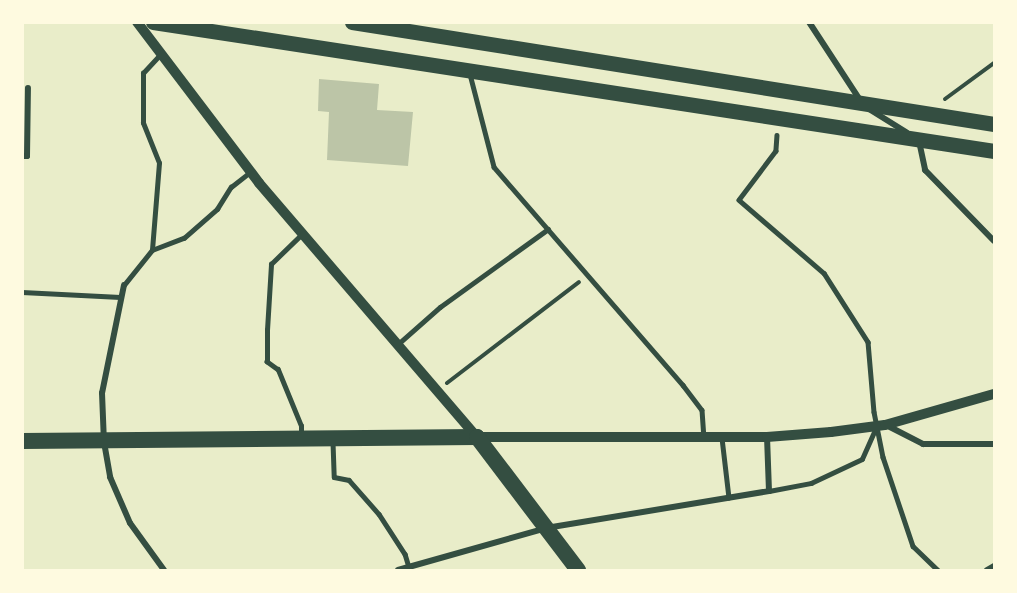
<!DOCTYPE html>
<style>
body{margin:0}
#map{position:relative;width:1017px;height:593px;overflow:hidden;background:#e9edc9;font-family:Raleway,sans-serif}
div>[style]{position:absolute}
.building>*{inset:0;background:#bcc5a7}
.path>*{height:4px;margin:-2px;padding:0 2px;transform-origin:2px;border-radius:2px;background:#344e41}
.service>*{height:4.5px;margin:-2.25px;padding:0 2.25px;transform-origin:2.25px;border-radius:2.25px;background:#344e41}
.minor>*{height:6px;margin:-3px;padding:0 3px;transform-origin:3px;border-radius:3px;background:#344e41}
.tertiary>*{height:10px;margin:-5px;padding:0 5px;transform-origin:5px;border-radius:5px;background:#344e41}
.primary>*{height:15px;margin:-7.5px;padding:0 7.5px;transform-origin:7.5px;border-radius:7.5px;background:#344e41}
.trunk>*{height:16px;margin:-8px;padding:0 8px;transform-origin:8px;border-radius:8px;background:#344e41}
span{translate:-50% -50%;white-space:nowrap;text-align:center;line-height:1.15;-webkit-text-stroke:6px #fefae0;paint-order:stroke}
.frame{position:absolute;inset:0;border:24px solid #fefae0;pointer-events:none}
</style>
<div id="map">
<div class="building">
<i style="clip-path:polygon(319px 79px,379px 84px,377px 110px,413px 112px,408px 166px,327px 160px,329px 112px,318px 111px)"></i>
</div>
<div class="path">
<i style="left:945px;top:99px;width:61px;rotate:-36.3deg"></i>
<i style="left:447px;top:383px;width:166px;rotate:-37.4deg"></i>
</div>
<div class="service">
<i style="left:470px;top:74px;width:96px;rotate:75.5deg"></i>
<i style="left:494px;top:167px;width:289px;rotate:49.1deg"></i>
<i style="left:683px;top:385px;width:31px;rotate:53deg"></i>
<i style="left:702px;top:410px;width:26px;rotate:86deg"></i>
<i style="left:777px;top:135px;width:16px;rotate:94deg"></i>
<i style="left:776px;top:151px;width:61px;rotate:127.1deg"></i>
<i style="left:739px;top:200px;width:112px;rotate:40.7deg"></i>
<i style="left:824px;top:273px;width:82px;rotate:57.5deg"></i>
<i style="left:868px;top:342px;width:70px;rotate:85.1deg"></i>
<i style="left:874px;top:412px;width:46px;rotate:78.7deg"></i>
<i style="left:883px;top:457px;width:94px;rotate:71.4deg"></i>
<i style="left:913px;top:546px;width:35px;rotate:44deg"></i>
<i style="left:152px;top:250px;width:34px;rotate:-21deg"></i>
<i style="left:184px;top:238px;width:44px;rotate:-41.3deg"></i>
<i style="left:217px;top:209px;width:26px;rotate:-58deg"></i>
<i style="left:231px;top:187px;width:24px;rotate:-38deg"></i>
<i style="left:124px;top:285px;width:45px;rotate:-51.3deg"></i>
<i style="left:152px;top:250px;width:87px;rotate:-85.4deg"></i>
<i style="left:159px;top:163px;width:43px;rotate:-111.8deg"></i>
<i style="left:143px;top:123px;width:50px;rotate:-90deg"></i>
<i style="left:143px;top:73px;width:26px;rotate:-47deg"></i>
<i style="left:22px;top:292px;width:98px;rotate:2.9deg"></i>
<i style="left:397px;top:345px;width:57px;rotate:-41.5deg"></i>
<i style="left:440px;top:307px;width:133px;rotate:-35.8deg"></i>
<i style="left:301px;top:436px;width:10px;rotate:-90deg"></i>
<i style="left:301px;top:426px;width:61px;rotate:-112.3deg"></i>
<i style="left:278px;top:370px;width:14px;rotate:-144deg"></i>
<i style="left:267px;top:362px;width:32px;rotate:-90deg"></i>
<i style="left:267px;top:330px;width:66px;rotate:-86.5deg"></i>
<i style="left:271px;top:264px;width:43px;rotate:-44.1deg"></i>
<i style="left:722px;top:438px;width:60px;rotate:83.3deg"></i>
<i style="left:333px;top:442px;width:35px;rotate:88deg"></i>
<i style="left:334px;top:477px;width:15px;rotate:11deg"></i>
<i style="left:349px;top:480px;width:45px;rotate:48.6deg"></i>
<i style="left:379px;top:514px;width:48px;rotate:57deg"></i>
<i style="left:405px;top:554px;width:14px;rotate:73deg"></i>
<i style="left:769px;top:491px;width:43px;rotate:-10.8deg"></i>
<i style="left:811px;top:483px;width:56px;rotate:-25.2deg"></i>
<i style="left:862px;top:459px;width:34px;rotate:-66deg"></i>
</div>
<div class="minor">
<i style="left:809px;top:22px;width:93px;rotate:56.8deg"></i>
<i style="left:869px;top:109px;width:44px;rotate:31.9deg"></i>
<i style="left:919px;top:141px;width:30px;rotate:78deg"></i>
<i style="left:925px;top:170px;width:99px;rotate:45.8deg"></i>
<i style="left:22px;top:156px;width:5px"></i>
<i style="left:27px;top:156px;width:68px;rotate:-89.2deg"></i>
<i style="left:124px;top:285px;width:110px;rotate:101.5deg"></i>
<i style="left:102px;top:393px;width:49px;rotate:87.7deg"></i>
<i style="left:104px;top:442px;width:36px;rotate:80deg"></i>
<i style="left:110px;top:477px;width:50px;rotate:66.5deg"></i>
<i style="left:130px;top:523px;width:58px;rotate:54.1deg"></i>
<i style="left:886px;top:425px;width:42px;rotate:27.2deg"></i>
<i style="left:923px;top:444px;width:71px"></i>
<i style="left:398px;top:570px;width:154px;rotate:-15.8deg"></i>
<i style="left:546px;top:528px;width:226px;rotate:-9.4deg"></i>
<i style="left:769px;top:491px;width:54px;rotate:-92.1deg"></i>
<i style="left:987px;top:570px;width:8px;rotate:-30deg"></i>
</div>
<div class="tertiary">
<i style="left:137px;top:22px;width:202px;rotate:52.8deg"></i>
<i style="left:259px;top:183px;width:335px;rotate:49.4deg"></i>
<i style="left:477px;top:437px;width:290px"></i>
<i style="left:767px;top:437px;width:64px;rotate:-4.5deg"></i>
<i style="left:831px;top:432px;width:54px;rotate:-7.4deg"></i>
<i style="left:885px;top:425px;width:113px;rotate:-15.9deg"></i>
</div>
<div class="primary">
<i style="left:153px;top:22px;width:851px;rotate:8.72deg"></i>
<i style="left:352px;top:22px;width:650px;rotate:9.03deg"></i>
</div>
<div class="trunk">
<i style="left:22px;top:441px;width:455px;rotate:-0.5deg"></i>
<i style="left:477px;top:437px;width:167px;rotate:52.8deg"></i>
</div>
<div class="frame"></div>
</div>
